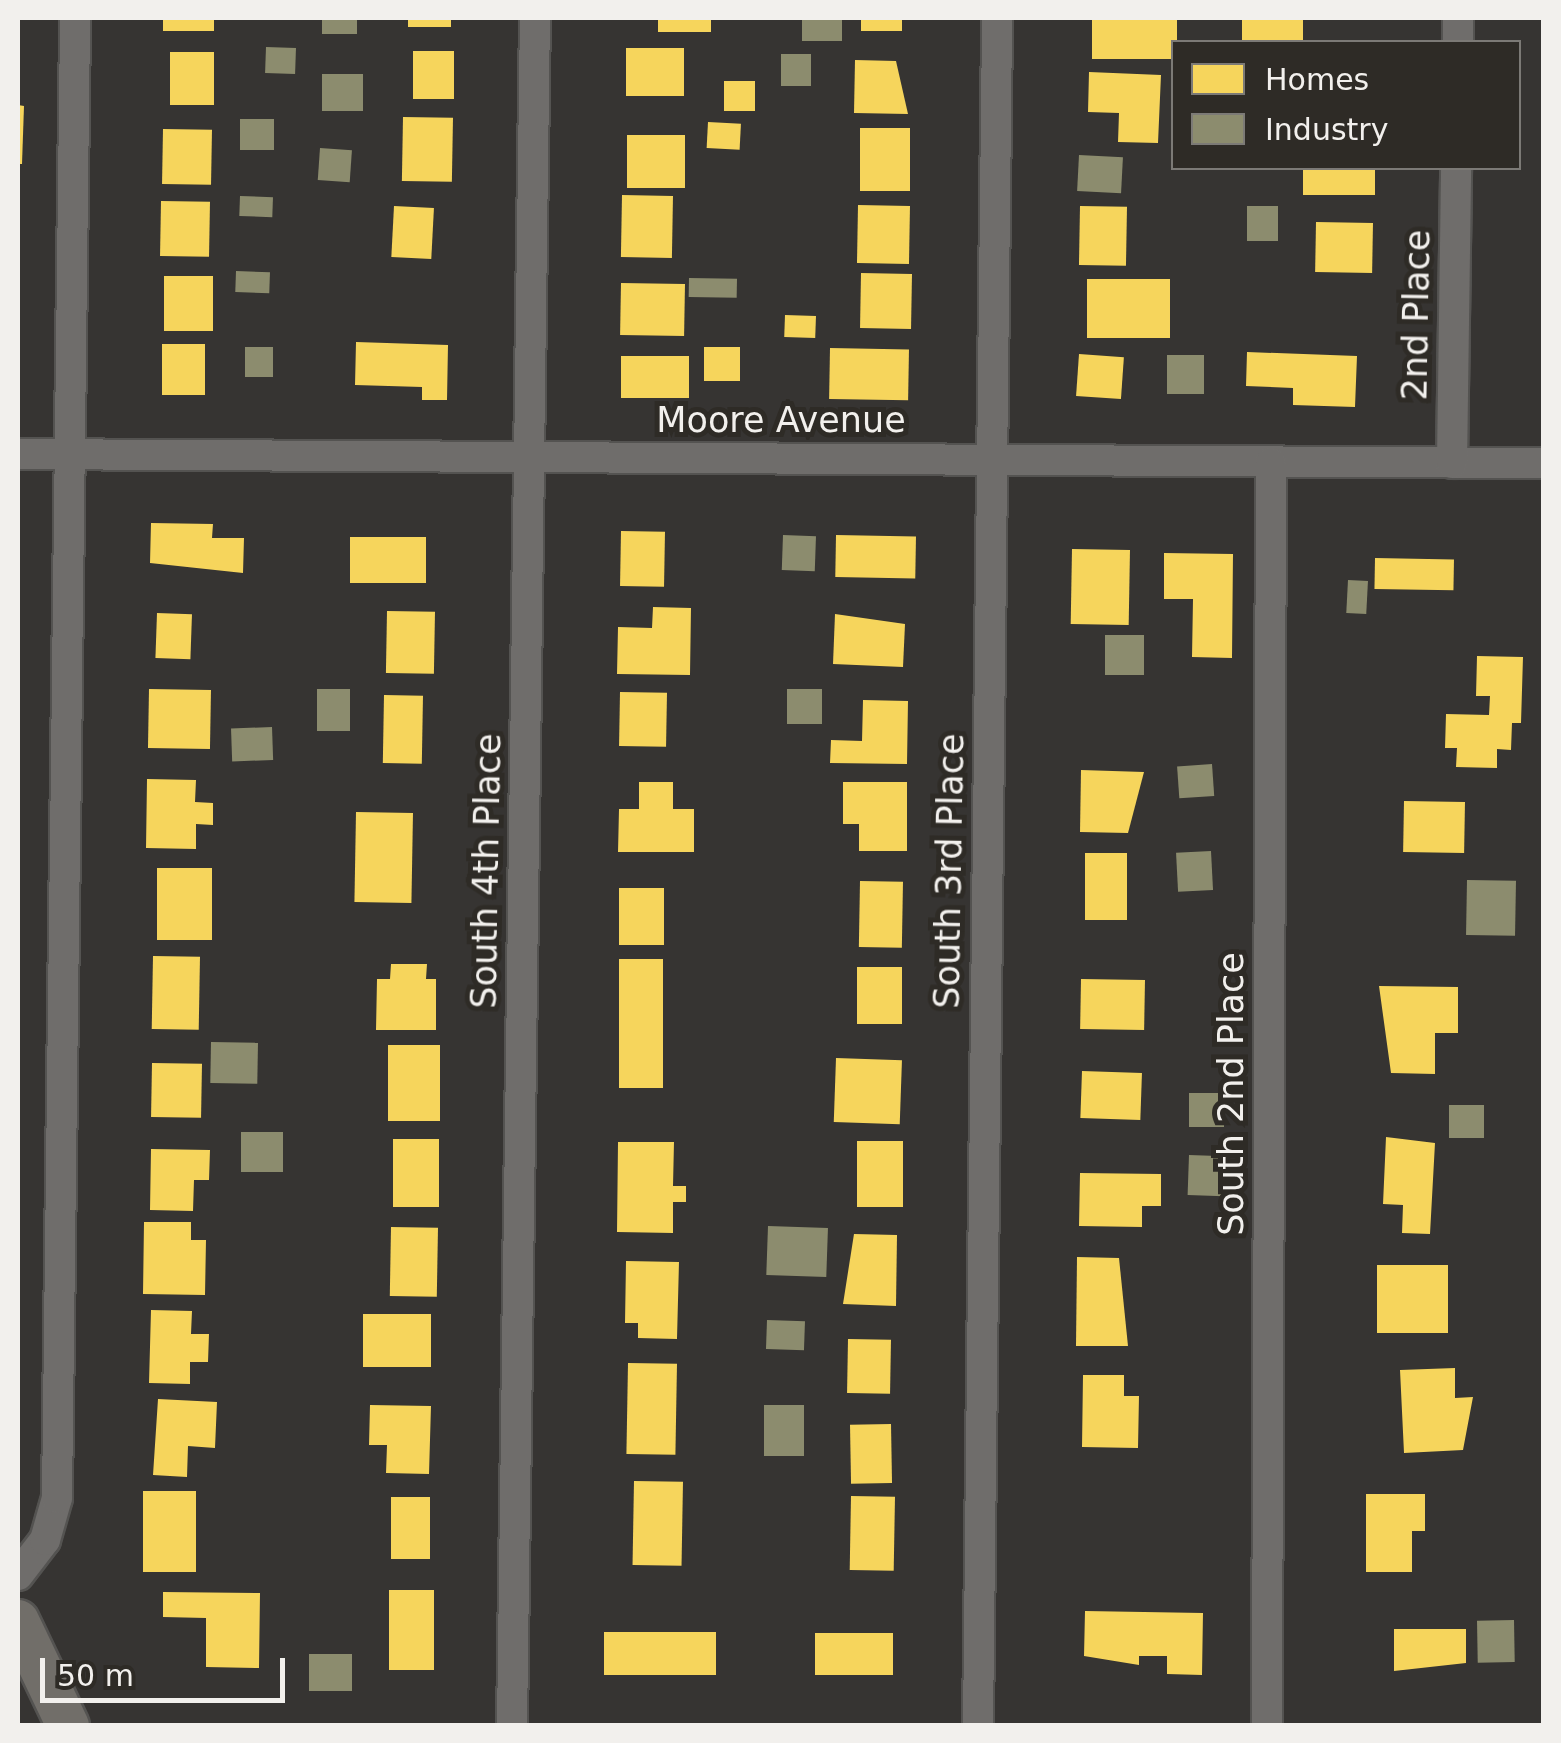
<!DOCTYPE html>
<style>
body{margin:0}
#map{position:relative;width:1561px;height:1743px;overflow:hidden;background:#363432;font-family:"DejaVu Sans",sans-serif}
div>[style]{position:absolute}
.homes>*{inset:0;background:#f6d55c;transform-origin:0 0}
.industry>*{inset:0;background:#8c8c6e;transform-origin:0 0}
.roads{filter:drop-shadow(2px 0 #545351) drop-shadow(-2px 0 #545351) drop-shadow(0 2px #545351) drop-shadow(0 -2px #545351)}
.street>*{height:30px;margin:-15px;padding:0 15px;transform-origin:15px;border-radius:15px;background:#6f6d6b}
.secondary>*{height:42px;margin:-21px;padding:0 21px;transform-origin:21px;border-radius:21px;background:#716e69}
span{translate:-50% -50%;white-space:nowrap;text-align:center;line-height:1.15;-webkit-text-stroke:10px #2e2b26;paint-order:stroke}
.street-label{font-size:35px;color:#f2f0ed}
.frame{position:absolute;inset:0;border:20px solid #f2f0ed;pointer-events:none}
.legend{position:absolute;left:1171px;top:40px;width:350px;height:130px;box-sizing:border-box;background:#2e2b26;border:2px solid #7c7a76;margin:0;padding:12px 18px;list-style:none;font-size:30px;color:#f2f0ed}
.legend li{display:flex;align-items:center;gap:20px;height:50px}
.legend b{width:50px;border:2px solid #7c7a76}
.scale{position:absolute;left:40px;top:1658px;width:245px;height:45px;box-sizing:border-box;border:5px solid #f2f0ed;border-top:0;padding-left:12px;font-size:30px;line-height:35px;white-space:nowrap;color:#f2f0ed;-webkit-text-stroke:8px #2e2b26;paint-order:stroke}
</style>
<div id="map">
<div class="homes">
<i style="left:163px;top:18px;width:51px;height:13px"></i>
<i style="left:408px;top:18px;width:43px;height:9px"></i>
<i style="left:658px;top:18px;width:53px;height:14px"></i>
<i style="left:861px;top:18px;width:41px;height:13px"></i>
<i style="left:1092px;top:18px;width:85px;height:41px"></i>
<i style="left:1242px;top:18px;width:61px;height:24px"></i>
<i style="left:626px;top:48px;width:58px;height:48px"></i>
<i style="left:413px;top:51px;width:41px;height:48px"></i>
<i style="left:170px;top:52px;width:44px;height:53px"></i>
<i style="clip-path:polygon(855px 60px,896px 61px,908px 114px,854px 113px)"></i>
<i style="clip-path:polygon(1089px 72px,1161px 75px,1158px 143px,1118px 142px,1119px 113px,1088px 112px)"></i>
<i style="left:724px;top:81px;width:31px;height:30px"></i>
<i style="clip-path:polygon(18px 105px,24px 106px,22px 164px,18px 164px)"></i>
<i style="left:403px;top:117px;width:50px;height:64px;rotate:1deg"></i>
<i style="left:708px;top:122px;width:33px;height:26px;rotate:3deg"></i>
<i style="left:860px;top:128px;width:50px;height:63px"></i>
<i style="left:163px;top:129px;width:49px;height:55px;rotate:1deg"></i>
<i style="left:627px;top:135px;width:58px;height:53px"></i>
<i style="left:1303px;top:168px;width:72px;height:27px"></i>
<i style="left:622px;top:195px;width:51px;height:62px;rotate:1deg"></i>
<i style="left:161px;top:201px;width:49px;height:55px;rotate:1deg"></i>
<i style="left:858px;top:205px;width:52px;height:58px;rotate:1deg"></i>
<i style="left:394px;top:206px;width:40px;height:51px;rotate:3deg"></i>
<i style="left:1080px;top:206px;width:47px;height:59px;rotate:1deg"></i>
<i style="left:1316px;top:222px;width:57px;height:50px;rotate:1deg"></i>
<i style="left:861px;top:273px;width:51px;height:55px;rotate:1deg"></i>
<i style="left:164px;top:276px;width:49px;height:55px"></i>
<i style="left:1087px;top:279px;width:83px;height:59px"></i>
<i style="left:621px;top:283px;width:64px;height:52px;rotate:1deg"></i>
<i style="left:785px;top:315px;width:31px;height:22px;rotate:2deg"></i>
<i style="clip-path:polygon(356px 342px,448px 345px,447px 400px,422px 400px,422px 387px,355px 385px)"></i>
<i style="left:162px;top:344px;width:43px;height:51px"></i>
<i style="left:704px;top:347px;width:36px;height:34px"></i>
<i style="left:830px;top:348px;width:79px;height:51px;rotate:1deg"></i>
<i style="clip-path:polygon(1247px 352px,1357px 356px,1355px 407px,1293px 405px,1293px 388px,1246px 386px)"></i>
<i style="left:1079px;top:354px;width:45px;height:42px;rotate:4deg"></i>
<i style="left:621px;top:356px;width:68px;height:42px"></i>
<i style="clip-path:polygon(151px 523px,213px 524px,212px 538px,244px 538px,243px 573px,150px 563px)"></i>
<i style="left:621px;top:531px;width:44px;height:55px;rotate:1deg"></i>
<i style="left:836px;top:535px;width:80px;height:42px;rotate:1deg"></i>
<i style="left:350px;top:537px;width:76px;height:46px"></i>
<i style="left:1072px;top:549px;width:58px;height:75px;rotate:1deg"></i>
<i style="clip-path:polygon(1164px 553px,1233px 554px,1232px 658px,1192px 657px,1193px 599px,1164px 599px)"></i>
<i style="left:1375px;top:558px;width:79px;height:31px;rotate:1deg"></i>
<i style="clip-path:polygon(653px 607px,691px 608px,690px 675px,617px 674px,618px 627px,652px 628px)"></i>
<i style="left:387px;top:611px;width:48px;height:62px;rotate:1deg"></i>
<i style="left:157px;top:613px;width:35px;height:45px;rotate:2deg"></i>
<i style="clip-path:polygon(835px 614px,905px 624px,903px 667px,833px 664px)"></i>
<i style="clip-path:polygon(1477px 656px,1523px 657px,1521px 723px,1512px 723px,1511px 750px,1497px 749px,1497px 768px,1456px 767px,1457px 748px,1445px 748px,1446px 714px,1489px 715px,1490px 696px,1476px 696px)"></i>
<i style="left:149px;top:689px;width:62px;height:59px;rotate:1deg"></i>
<i style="left:620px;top:692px;width:47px;height:54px;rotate:1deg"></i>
<i style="left:384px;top:695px;width:39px;height:68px;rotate:1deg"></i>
<i style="clip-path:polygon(863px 700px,908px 701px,907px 764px,830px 763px,831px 740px,862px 741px)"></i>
<i style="clip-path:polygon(1081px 770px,1144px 772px,1128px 833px,1080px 832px)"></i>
<i style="clip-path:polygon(147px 779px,196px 780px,195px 802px,213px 803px,213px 825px,196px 824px,196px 849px,146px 848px)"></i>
<i style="clip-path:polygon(639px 782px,673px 782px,673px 809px,694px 809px,694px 852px,618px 852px,619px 809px,639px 809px)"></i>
<i style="clip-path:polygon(843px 782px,907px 782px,907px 851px,859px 851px,859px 824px,843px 824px)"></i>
<i style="left:1404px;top:801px;width:61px;height:51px;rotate:1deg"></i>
<i style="left:356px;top:812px;width:57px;height:90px;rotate:1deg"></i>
<i style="left:1085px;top:853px;width:42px;height:67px"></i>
<i style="left:157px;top:868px;width:55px;height:72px"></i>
<i style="left:860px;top:881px;width:43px;height:66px;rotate:1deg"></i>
<i style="left:619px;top:888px;width:45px;height:57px"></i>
<i style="left:153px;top:956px;width:47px;height:73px;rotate:1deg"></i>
<i style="left:619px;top:959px;width:44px;height:129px"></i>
<i style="clip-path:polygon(391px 964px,427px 964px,426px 979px,436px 979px,436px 1030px,376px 1030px,377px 979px,390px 979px)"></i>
<i style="left:857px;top:967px;width:45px;height:57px"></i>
<i style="left:1081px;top:979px;width:64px;height:50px;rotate:1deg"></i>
<i style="clip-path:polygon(1379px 986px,1458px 987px,1458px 1033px,1435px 1033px,1435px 1074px,1391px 1073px)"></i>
<i style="left:388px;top:1045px;width:52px;height:76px"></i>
<i style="left:836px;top:1058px;width:66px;height:64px;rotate:2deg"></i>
<i style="left:152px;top:1063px;width:50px;height:54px;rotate:1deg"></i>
<i style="left:1082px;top:1071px;width:60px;height:47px;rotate:2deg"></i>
<i style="clip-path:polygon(1386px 1137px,1435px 1143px,1430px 1234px,1402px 1233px,1403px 1205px,1383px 1204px)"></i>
<i style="left:393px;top:1139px;width:46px;height:68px"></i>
<i style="left:857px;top:1141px;width:46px;height:66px"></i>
<i style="clip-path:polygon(618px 1142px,674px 1142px,673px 1186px,686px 1186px,686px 1202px,673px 1202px,673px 1233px,617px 1232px)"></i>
<i style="clip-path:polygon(151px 1149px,210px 1150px,209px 1180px,194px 1180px,193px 1211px,150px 1210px)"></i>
<i style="clip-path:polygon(1080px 1173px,1161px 1174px,1161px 1206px,1142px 1206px,1142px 1227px,1079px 1226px)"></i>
<i style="clip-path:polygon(144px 1222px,191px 1222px,191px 1240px,206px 1240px,205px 1295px,143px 1294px)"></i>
<i style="left:391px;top:1227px;width:47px;height:69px;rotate:1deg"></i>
<i style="clip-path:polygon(854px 1234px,897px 1235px,896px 1306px,843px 1304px)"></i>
<i style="clip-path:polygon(1077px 1257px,1119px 1258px,1128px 1346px,1076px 1346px)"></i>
<i style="clip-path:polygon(626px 1261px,679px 1262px,677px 1339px,638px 1338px,638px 1323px,625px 1323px)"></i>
<i style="left:1377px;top:1265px;width:71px;height:68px"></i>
<i style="clip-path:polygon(151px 1310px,192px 1311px,191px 1334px,209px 1334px,208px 1362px,190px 1362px,190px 1384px,149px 1383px)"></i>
<i style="left:363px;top:1314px;width:68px;height:53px"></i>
<i style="left:848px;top:1339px;width:43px;height:54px;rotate:1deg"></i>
<i style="left:628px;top:1363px;width:49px;height:91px;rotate:1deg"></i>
<i style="clip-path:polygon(1455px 1368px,1455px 1398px,1473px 1397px,1463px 1450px,1404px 1453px,1400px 1370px)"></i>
<i style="clip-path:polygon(1083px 1375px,1124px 1375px,1124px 1396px,1139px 1396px,1138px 1448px,1082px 1447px)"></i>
<i style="clip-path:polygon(158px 1399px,217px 1402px,215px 1448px,188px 1446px,187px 1477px,153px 1475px)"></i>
<i style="clip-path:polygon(370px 1405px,431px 1406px,429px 1474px,386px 1473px,387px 1445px,369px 1445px)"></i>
<i style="left:891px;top:1424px;width:59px;height:41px;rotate:89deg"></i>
<i style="left:634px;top:1481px;width:49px;height:84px;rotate:1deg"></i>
<i style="left:143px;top:1491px;width:53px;height:81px"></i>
<i style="clip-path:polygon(1366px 1494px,1425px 1494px,1425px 1531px,1412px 1531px,1412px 1572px,1366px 1572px)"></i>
<i style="left:851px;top:1496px;width:44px;height:74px;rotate:1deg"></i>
<i style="left:391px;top:1497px;width:39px;height:62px"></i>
<i style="left:389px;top:1590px;width:45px;height:80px"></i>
<i style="clip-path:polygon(163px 1592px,260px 1593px,259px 1668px,206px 1667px,206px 1618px,163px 1617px)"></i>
<i style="clip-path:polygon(1085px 1611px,1203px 1613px,1202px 1675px,1167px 1674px,1167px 1656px,1139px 1656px,1139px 1665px,1084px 1656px)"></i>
<i style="clip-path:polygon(1394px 1629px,1466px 1629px,1466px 1663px,1394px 1671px)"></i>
<i style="left:716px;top:1632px;width:43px;height:112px;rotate:90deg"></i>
<i style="left:815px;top:1633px;width:78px;height:42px"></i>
</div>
<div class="industry">
<i style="left:322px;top:18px;width:35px;height:16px"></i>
<i style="left:802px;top:18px;width:40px;height:23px"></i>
<i style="left:266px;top:47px;width:30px;height:26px;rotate:2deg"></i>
<i style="left:781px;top:54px;width:30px;height:32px"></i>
<i style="left:322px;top:74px;width:41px;height:37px"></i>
<i style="left:240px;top:119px;width:34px;height:31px"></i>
<i style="left:320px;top:148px;width:32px;height:32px;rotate:4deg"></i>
<i style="left:1079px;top:155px;width:44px;height:36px;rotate:3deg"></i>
<i style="left:240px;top:196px;width:33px;height:20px;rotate:2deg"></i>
<i style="left:1247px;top:206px;width:31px;height:35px"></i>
<i style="left:236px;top:271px;width:34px;height:21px;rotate:2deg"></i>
<i style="left:689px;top:278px;width:48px;height:19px;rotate:1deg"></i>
<i style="left:245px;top:347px;width:28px;height:30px"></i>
<i style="left:1167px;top:355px;width:37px;height:39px"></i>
<i style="left:783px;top:535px;width:33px;height:35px;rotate:2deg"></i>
<i style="left:1348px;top:580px;width:20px;height:33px;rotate:3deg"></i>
<i style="left:1105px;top:635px;width:39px;height:40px"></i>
<i style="left:317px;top:689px;width:33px;height:42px"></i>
<i style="left:787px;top:689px;width:35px;height:35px"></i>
<i style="left:272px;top:727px;width:33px;height:41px;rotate:88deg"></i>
<i style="left:1212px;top:764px;width:32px;height:35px;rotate:86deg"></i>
<i style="left:1211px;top:851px;width:39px;height:35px;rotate:87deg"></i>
<i style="left:1467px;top:880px;width:49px;height:55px;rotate:1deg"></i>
<i style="left:211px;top:1042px;width:47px;height:41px;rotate:1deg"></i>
<i style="left:1189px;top:1093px;width:35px;height:34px"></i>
<i style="left:1449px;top:1105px;width:35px;height:33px"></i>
<i style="left:241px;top:1132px;width:42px;height:40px"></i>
<i style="left:1189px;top:1155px;width:36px;height:40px;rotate:2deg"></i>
<i style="left:768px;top:1226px;width:60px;height:49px;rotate:2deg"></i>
<i style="left:767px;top:1320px;width:38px;height:29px;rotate:2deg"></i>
<i style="left:764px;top:1405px;width:40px;height:51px"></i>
<i style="left:1514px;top:1620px;width:42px;height:37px;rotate:89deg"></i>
<i style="left:309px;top:1654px;width:43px;height:37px"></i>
</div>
<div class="roads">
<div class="street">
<i style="left:1458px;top:42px;width:24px;rotate:-90deg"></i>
<i style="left:18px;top:454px;width:1526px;rotate:0.34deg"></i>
<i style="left:1452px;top:463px;width:295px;rotate:-89.2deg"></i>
<i style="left:18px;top:1575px;width:44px;rotate:-52.4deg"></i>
<i style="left:45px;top:1540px;width:44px;rotate:-74.1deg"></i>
<i style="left:57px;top:1498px;width:1480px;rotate:-89.3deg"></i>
<i style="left:512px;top:1726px;width:1708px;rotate:-89.23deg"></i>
<i style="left:978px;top:1726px;width:1708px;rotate:-89.36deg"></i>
<i style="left:1267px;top:1726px;width:1263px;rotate:-89.82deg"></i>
</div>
<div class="secondary">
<i style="left:18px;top:1621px;width:116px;rotate:64.5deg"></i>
</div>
</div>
<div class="street-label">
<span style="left:1416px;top:315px;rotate:-89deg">2nd Place</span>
<span style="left:781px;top:420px">Moore Avenue</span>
<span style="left:486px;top:871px;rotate:-89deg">South 4th Place</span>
<span style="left:949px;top:871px;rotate:-89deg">South 3rd Place</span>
<span style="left:1231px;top:1094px;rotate:-90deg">South 2nd Place</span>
</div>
<div class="frame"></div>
<ul class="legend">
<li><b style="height:28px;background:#f6d55c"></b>Homes</li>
<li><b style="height:28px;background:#8c8c6e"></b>Industry</li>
</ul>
<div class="scale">50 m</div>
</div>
